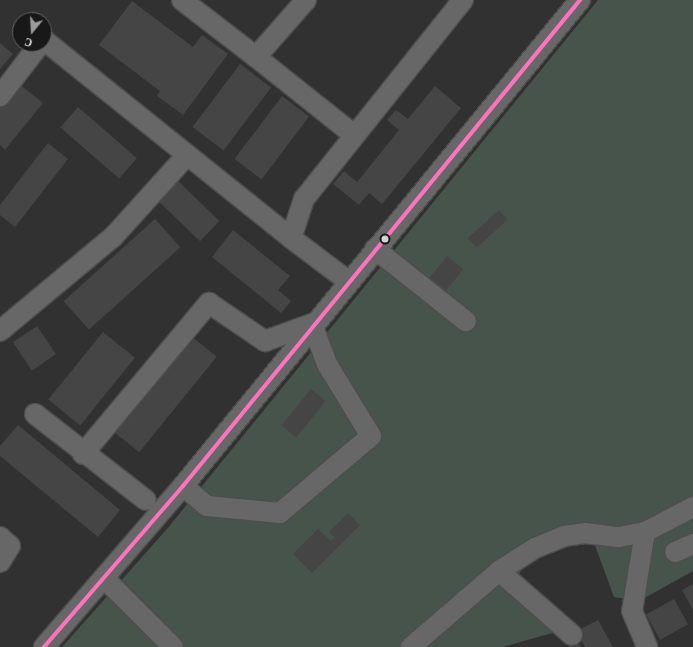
<!DOCTYPE html>
<meta charset="utf-8">
<style>
body{margin:0}
#map{position:relative;width:693px;height:647px;overflow:hidden;background:#313131;font-family:"PT Serif",serif}
div>[style]{position:absolute}
.green>*{inset:0;background:#46544b}
.building>*{inset:0;background:#464546;transform-origin:0 0}
.roads{filter:drop-shadow(1px 0 #4e4e4e) drop-shadow(-1px 0 #4e4e4e) drop-shadow(0 1px #4e4e4e) drop-shadow(0 -1px #4e4e4e)}
.minor>*{height:20px;margin:-10px;padding:0 10px;transform-origin:10px;border-radius:10px;background:#676767}
.bus-1>*{height:4px;margin:-2px;padding:0 2px;transform-origin:2px;border-radius:2px;background:#fc73be}
.dots>*{width:11px;height:11px;translate:-50% -50%;box-sizing:border-box;border:2px solid #191819;border-radius:50%}
span{translate:-50% -50%;white-space:nowrap;text-align:center;line-height:1.15;-webkit-text-stroke:3px #191819;paint-order:stroke}
.north{position:absolute;left:12px;top:12px;width:40px;height:40px;box-sizing:border-box;background:#191819;border:1px solid #646364;border-radius:50%;rotate:198deg;font-size:11px;font-weight:700;line-height:16px;text-align:center;color:#d5d3d5}
.north::after{content:'';display:block;margin:auto;width:14px;height:18px;background:#9c9a9c;clip-path:polygon(50% 0,100% 100%,50% 72%,0 100%)}
</style>
<div id="map">
<div class="green">
<i style="clip-path:polygon(598px 0,693px 0,693px 571px,639px 601px,614px 597px,593px 540px,530px 554px,518px 576px,556px 632px,503px 647px,62px 647px,167px 529px)"></i>
</div>
<div class="building">
<i style="clip-path:polygon(132px 1px,193px 47px,202px 35px,228px 54px,183px 115px,157px 96px,160px 91px,99px 45px)"></i>
<i style="clip-path:polygon(0 43px,13px 54px,0 69px)"></i>
<i style="left:240px;top:64px;width:39px;height:79px;rotate:37deg"></i>
<i style="clip-path:polygon(18px 83px,43px 103px,5px 150px,0 145px,0 105px)"></i>
<i style="clip-path:polygon(435px 86px,461px 108px,382px 204px,369px 193px,359px 205px,333px 184px,344px 171px,357px 182px,399px 130px,387px 120px,396px 110px,408px 119px)"></i>
<i style="left:282px;top:96px;width:34px;height:79px;rotate:37deg"></i>
<i style="left:78px;top:107px;width:78px;height:27px;rotate:41deg"></i>
<i style="clip-path:polygon(48px 143px,68px 159px,15px 227px,0 215px,0 205px)"></i>
<i style="left:177px;top:180px;width:59px;height:28px;rotate:44deg"></i>
<i style="left:499px;top:210px;width:13px;height:42px;rotate:48deg"></i>
<i style="left:155px;top:219px;width:38px;height:123px;rotate:48deg"></i>
<i style="clip-path:polygon(233px 230px,290px 276px,278px 290px,291px 301px,281px 313px,212px 257px)"></i>
<i style="left:447px;top:256px;width:21px;height:30px;rotate:39deg"></i>
<i style="left:37px;top:326px;width:34px;height:29px;rotate:56deg"></i>
<i style="left:103px;top:332px;width:41px;height:87px;rotate:39deg"></i>
<i style="left:191px;top:336px;width:33px;height:123px;rotate:39deg"></i>
<i style="left:311px;top:389px;width:19px;height:47px;rotate:39deg"></i>
<i style="clip-path:polygon(18px 425px,120px 510px,98px 537px,0 456px,0 446px)"></i>
<i style="clip-path:polygon(348px 513px,360px 525px,312px 573px,293px 554px,318px 529px,331px 541px,335px 537px,329px 532px)"></i>
<i style="clip-path:polygon(693px 584px,693px 610px,682px 590px)"></i>
<i style="left:674px;top:599px;width:29px;height:32px;rotate:61deg"></i>
<i style="clip-path:polygon(598px 620px,613px 647px,585px 647px,577px 631px)"></i>
<i style="clip-path:polygon(575px 638px,581px 647px,569px 647px,566px 642px)"></i>
</div>
<div class="roads">
<div class="minor">
<i style="left:182px;top:0;width:93px;rotate:37.6deg"></i>
<i style="left:306px;top:0;width:76px;rotate:131.3deg"></i>
<i style="left:256px;top:57px;width:125px;rotate:38.5deg"></i>
<i style="left:44px;top:40px;width:317px;rotate:38.7deg"></i>
<i style="left:0;top:96px;width:66px;rotate:-52.4deg"></i>
<i style="left:375px;top:249px;width:116px;rotate:38.4deg"></i>
<i style="left:348px;top:281px;width:71px;rotate:-143deg"></i>
<i style="left:291px;top:238px;width:41px;rotate:-71.6deg"></i>
<i style="left:304px;top:199px;width:255px;rotate:-51.4deg"></i>
<i style="left:0;top:331px;width:147px;rotate:-39.8deg"></i>
<i style="left:113px;top:237px;width:110px;rotate:-47.9deg"></i>
<i style="left:35px;top:414px;width:140px;rotate:37.8deg"></i>
<i style="left:83px;top:454px;width:197px;rotate:-50.2deg"></i>
<i style="left:209px;top:303px;width:68px;rotate:34.2deg"></i>
<i style="left:265px;top:341px;width:50px;rotate:-19.9deg"></i>
<i style="left:312px;top:324px;width:43px;rotate:69.4deg"></i>
<i style="left:327px;top:364px;width:84px;rotate:58.6deg"></i>
<i style="left:371px;top:436px;width:119px;rotate:139.8deg"></i>
<i style="left:280px;top:513px;width:73px;rotate:-174.5deg"></i>
<i style="left:207px;top:506px;width:31px;rotate:-140deg"></i>
<i style="left:645px;top:532px;width:80px;rotate:99.3deg"></i>
<i style="left:632px;top:611px;width:39px;rotate:67deg"></i>
<i style="left:0;top:537px;width:13px;rotate:42deg"></i>
<i style="left:10px;top:546px;width:19px;rotate:122deg"></i>
<i style="left:675px;top:552px;width:20px;rotate:-24deg"></i>
<i style="left:499px;top:571px;width:97px;rotate:41.2deg"></i>
<i style="left:105px;top:579px;width:96px;rotate:45deg"></i>
<i style="left:44px;top:647px;width:213px;rotate:-49.2deg"></i>
<i style="left:183px;top:486px;width:628px;rotate:-50.76deg"></i>
<i style="left:411px;top:647px;width:116px;rotate:-40.8deg"></i>
<i style="left:499px;top:571px;width:43px;rotate:-32.6deg"></i>
<i style="left:535px;top:548px;width:31px;rotate:-22deg"></i>
<i style="left:564px;top:536px;width:21px;rotate:-8deg"></i>
<i style="left:585px;top:533px;width:34px;rotate:7deg"></i>
<i style="left:619px;top:537px;width:26px;rotate:-11deg"></i>
<i style="left:645px;top:532px;width:54px;rotate:-27.5deg"></i>
</div>
</div>
<div class="bus-1">
<i style="left:44px;top:647px;width:213px;rotate:-49.2deg"></i>
<i style="left:183px;top:486px;width:628px;rotate:-50.76deg"></i>
</div>
<div class="dots">
<i style="left:385px;top:239px;background:#d5d3d5"></i>
</div>
<div class="north">С</div>
</div>
